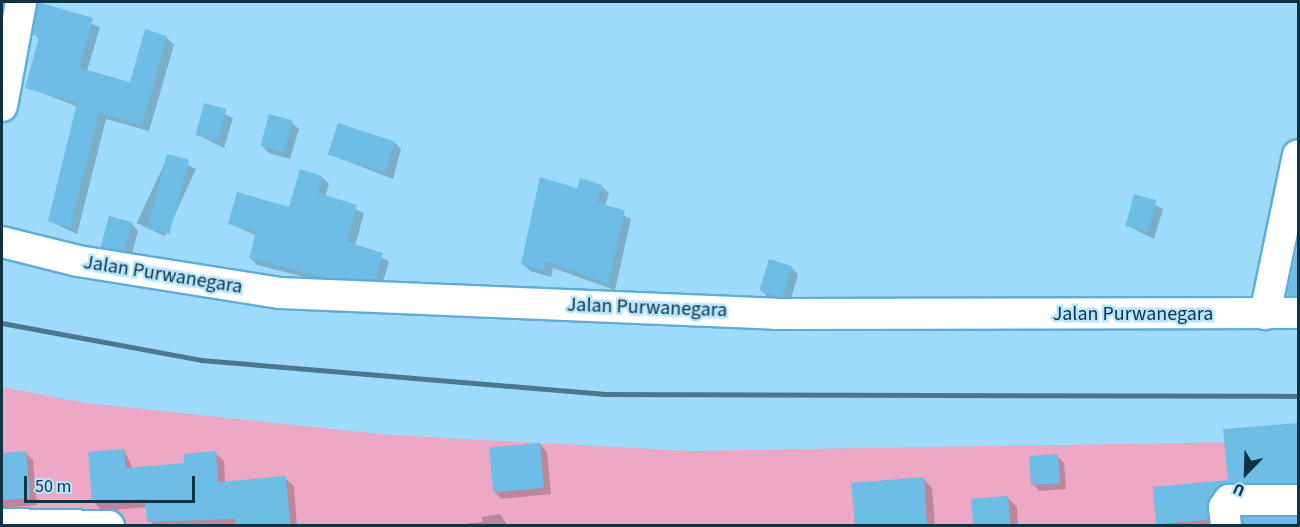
<!DOCTYPE html>
<style>
body{margin:0}
#map{position:relative;width:1300px;height:527px;overflow:hidden;background:#9ddafb;font-family:"Source Sans 3",sans-serif}
div>[style]{position:absolute}
.green>*{inset:0;background:#eca8c4}
.shadow>*{inset:0;background:#0003;transform-origin:0 0}
.building>*{inset:0;background:#6ebde6;transform-origin:0 0}
.roads{filter:drop-shadow(2px 0 #5eadd5) drop-shadow(-2px 0 #5eadd5) drop-shadow(0 2px #5eadd5) drop-shadow(0 -2px #5eadd5)}
.minor>*{height:30px;margin:-15px;padding:0 15px;transform-origin:15px;border-radius:15px;background:#fff}
.rail>*{height:4.5px;margin:-2.25px;padding:0 2.25px;transform-origin:2.25px;border-radius:2.25px;background:#4b788f}
span{translate:-50% -50%;white-space:nowrap;text-align:center;line-height:1.15;-webkit-text-stroke:5px #b8e5fe;paint-order:stroke}
.street-label{font-size:20px;color:#103242}
.frame{position:absolute;inset:0;border:3px solid #103242;pointer-events:none}
.north{position:absolute;left:1216px;top:443px;width:60px;height:60px;-webkit-text-stroke:4px #b8e5fe;paint-order:stroke;rotate:203deg;font-size:16px;font-weight:700;line-height:24px;text-align:center;color:#103242}
.north::after{content:'';display:block;margin:auto;width:21px;height:27px;background:#103242;clip-path:polygon(50% 0,100% 100%,50% 72%,0 100%)}
.scale{position:absolute;left:24px;top:476px;width:171px;height:27px;box-sizing:border-box;border:3px solid #103242;border-top:0;padding-left:8px;font-size:18px;line-height:21px;white-space:nowrap;color:#103242;-webkit-text-stroke:4px #b8e5fe;paint-order:stroke}
</style>
<div id="map">
<div class="green">
<i style="clip-path:polygon(2px 387px,86px 403px,390px 435px,690px 451px,1298px 441px,1298px 525px,2px 525px)"></i>
</div>
<div class="shadow">
<i style="clip-path:polygon(39px 3px,100px 27px,87px 71px,131px 84px,166px 37px,174px 45px,149px 131px,106px 119px,77px 234px,49px 221px,78px 107px,27px 87px,40px 40px,34px 34px)"></i>
<i style="clip-path:polygon(205px 105px,233px 118px,224px 148px,196px 134px)"></i>
<i style="clip-path:polygon(291px 122px,299px 129px,290px 159px,269px 153px,262px 146px)"></i>
<i style="clip-path:polygon(394px 142px,401px 149px,393px 179px,331px 155px)"></i>
<i style="left:168px;top:156px;width:31px;height:74px;rotate:25deg"></i>
<i style="clip-path:polygon(322px 177px,329px 184px,325px 197px,364px 213px,355px 246px,389px 261px,382px 286px,332px 284px,257px 265px,250px 258px,257px 236px,229px 223px,290px 209px)"></i>
<i style="clip-path:polygon(601px 186px,609px 193px,605px 206px,631px 219px,615px 290px,553px 268px,551px 277px,530px 271px,523px 264px,578px 189px)"></i>
<i style="clip-path:polygon(1135px 195px,1163px 209px,1154px 239px,1126px 225px)"></i>
<i style="clip-path:polygon(131px 223px,138px 231px,131px 257px,109px 254px,102px 247px)"></i>
<i style="clip-path:polygon(791px 267px,798px 274px,790px 303px,769px 298px,762px 291px)"></i>
<i style="clip-path:polygon(1298px 424px,1298px 492px,1231px 493px,1218px 526px,1158px 526px,1155px 488px,1229px 482px)"></i>
<i style="clip-path:polygon(540px 444px,547px 452px,551px 494px,501px 499px,494px 491px)"></i>
<i style="clip-path:polygon(124px 450px,133px 469px,186px 464px,215px 453px,224px 461px,225px 482px,285px 478px,294px 486px,297px 526px,153px 526px,147px 507px,102px 511px,94px 502px)"></i>
<i style="clip-path:polygon(26px 453px,33px 460px,37px 505px,2px 508px,2px 455px)"></i>
<i style="clip-path:polygon(1057px 456px,1064px 463px,1066px 489px,1040px 491px,1033px 484px)"></i>
<i style="clip-path:polygon(923px 478px,932px 488px,935px 526px,855px 526px,853px 484px)"></i>
<i style="clip-path:polygon(1007px 497px,1017px 507px,1018px 526px,974px 526px,972px 500px)"></i>
<i style="clip-path:polygon(500px 514px,508px 526px,443px 526px,483px 522px,482px 517px)"></i>
<i style="left:1244px;top:519px;width:54px;height:7px"></i>
</div>
<div class="building">
<i style="clip-path:polygon(38px 2px,93px 18px,79px 68px,130px 82px,145px 29px,167px 36px,142px 125px,99px 113px,70px 228px,48px 221px,77px 103px,25px 88px,39px 37px,33px 35px)"></i>
<i style="left:204px;top:103px;width:23px;height:33px;rotate:15deg"></i>
<i style="left:269px;top:114px;width:24px;height:33px;rotate:15deg"></i>
<i style="left:338px;top:123px;width:60px;height:33px;rotate:18deg"></i>
<i style="left:167px;top:154px;width:23px;height:77px;rotate:15deg"></i>
<i style="clip-path:polygon(300px 169px,322px 176px,318px 193px,357px 205px,347px 242px,383px 253px,375px 280px,324px 278px,249px 258px,256px 232px,228px 224px,237px 192px,289px 207px)"></i>
<i style="clip-path:polygon(540px 177px,577px 188px,580px 178px,602px 185px,597px 203px,625px 210px,608px 284px,546px 261px,543px 271px,521px 264px)"></i>
<i style="left:1134px;top:194px;width:23px;height:33px;rotate:15deg"></i>
<i style="left:109px;top:216px;width:24px;height:32px;rotate:15deg"></i>
<i style="clip-path:polygon(1299px 238px,1299px 296px,1288px 296px,1287px 295px)"></i>
<i style="left:769px;top:259px;width:24px;height:33px;rotate:17deg"></i>
<i style="clip-path:polygon(1299px 423px,1299px 483px,1222px 484px,1210px 498px,1208px 520px,1156px 524px,1153px 487px,1228px 480px,1223px 429px)"></i>
<i style="left:540px;top:443px;width:45px;height:51px;rotate:85deg"></i>
<i style="clip-path:polygon(124px 449px,126px 468px,184px 463px,184px 454px,216px 451px,218px 482px,286px 476px,290px 525px,235px 525px,235px 519px,147px 522px,145px 499px,92px 503px,88px 452px)"></i>
<i style="clip-path:polygon(26px 451px,30px 498px,2px 500px,2px 453px)"></i>
<i style="left:1058px;top:454px;width:29px;height:29px;rotate:86deg"></i>
<i style="clip-path:polygon(924px 477px,927px 525px,855px 525px,851px 483px)"></i>
<i style="left:1008px;top:496px;width:29px;height:37px;rotate:86deg"></i>
<i style="left:1242px;top:517px;width:57px;height:8px"></i>
</div>
<div class="roads">
<div class="minor">
<i style="left:2px;top:106px;width:106px;rotate:-79.6deg"></i>
<i style="left:2px;top:242px;width:78px;rotate:14deg"></i>
<i style="left:78px;top:261px;width:205px;rotate:9deg"></i>
<i style="left:280px;top:293px;width:496px;rotate:2.4deg"></i>
<i style="left:776px;top:314px;width:522px;rotate:-0.11deg"></i>
<i style="left:1265px;top:314px;width:162px;rotate:-78.3deg"></i>
<i style="left:2px;top:524px;width:107px;rotate:1.1deg"></i>
<i style="left:1226px;top:526px;width:19px;rotate:-96deg"></i>
<i style="left:1224px;top:507px;width:9px;rotate:-54deg"></i>
<i style="left:1229px;top:500px;width:69px"></i>
</div>
</div>
<div class="rail">
<i style="left:2px;top:323px;width:202px;rotate:10.5deg"></i>
<i style="left:201px;top:360px;width:403px;rotate:4.8deg"></i>
<i style="left:603px;top:394px;width:695px;rotate:0.16deg"></i>
</div>
<div class="street-label">
<span style="left:163px;top:275px;rotate:9deg">Jalan Purwanegara</span>
<span style="left:647px;top:308px;rotate:2deg">Jalan Purwanegara</span>
<span style="left:1133px;top:314px">Jalan Purwanegara</span>
</div>
<div class="frame"></div>
<div class="north">U</div>
<div class="scale">50 m</div>
</div>
